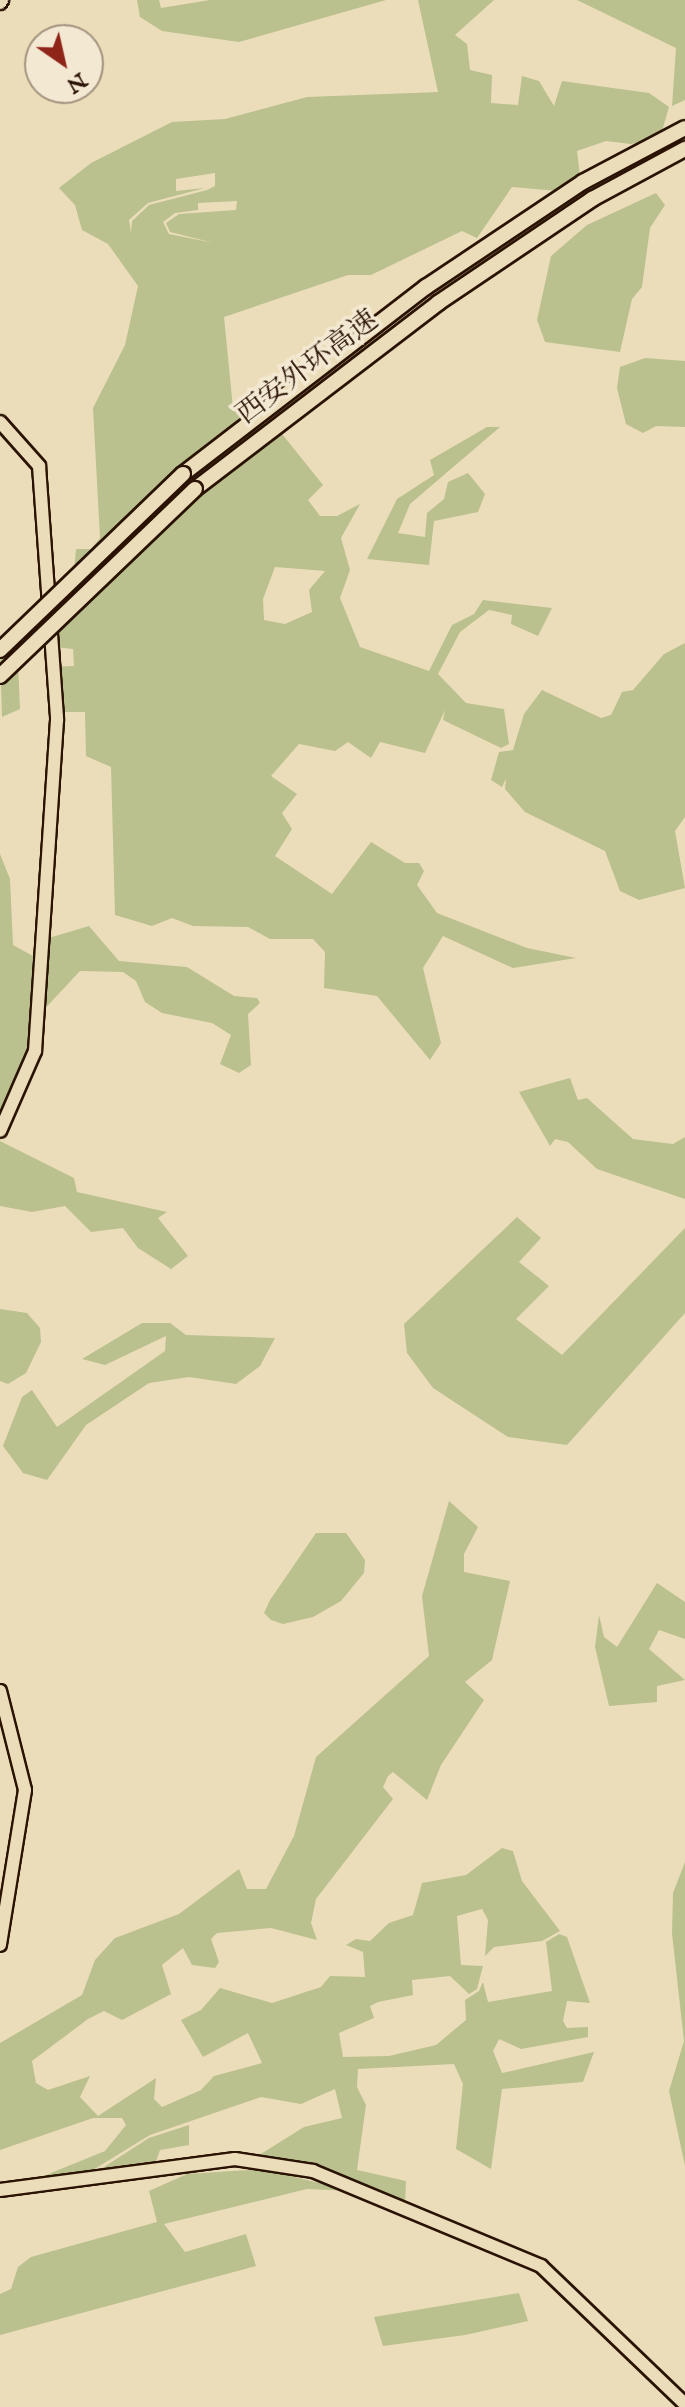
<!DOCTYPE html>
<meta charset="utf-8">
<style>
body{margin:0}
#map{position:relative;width:685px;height:2407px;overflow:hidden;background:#ecddba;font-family:"IM FELL English","Noto Serif SC",serif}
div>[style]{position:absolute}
.green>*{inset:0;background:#bac08e}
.roads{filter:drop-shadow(2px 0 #2a1303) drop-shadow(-2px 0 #2a1303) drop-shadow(0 2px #2a1303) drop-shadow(0 -2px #2a1303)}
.primary>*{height:12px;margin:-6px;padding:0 6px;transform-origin:6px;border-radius:6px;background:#ecddba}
.motorway>*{height:14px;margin:-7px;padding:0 7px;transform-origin:7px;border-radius:7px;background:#ecddba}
.bridges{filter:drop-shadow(2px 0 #2a1303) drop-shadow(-2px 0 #2a1303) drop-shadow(0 2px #2a1303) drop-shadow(0 -2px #2a1303)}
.motorway-bridge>*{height:14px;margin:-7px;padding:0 7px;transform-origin:7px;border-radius:7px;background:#ecddba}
span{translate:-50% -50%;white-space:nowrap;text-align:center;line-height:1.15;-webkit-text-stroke:7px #f3e9d2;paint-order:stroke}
.street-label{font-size:28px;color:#2a1303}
.north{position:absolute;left:24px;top:24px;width:80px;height:80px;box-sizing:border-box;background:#f3e9d2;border:2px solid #a3937f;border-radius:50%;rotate:146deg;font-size:22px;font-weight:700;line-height:32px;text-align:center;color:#2a1303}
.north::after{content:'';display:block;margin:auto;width:28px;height:36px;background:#8f2418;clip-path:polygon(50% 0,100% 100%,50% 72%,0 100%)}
</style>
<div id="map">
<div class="green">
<i style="clip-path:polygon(137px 0,159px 0,161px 8px,210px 0,386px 0,239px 42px,162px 31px,140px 17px)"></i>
<i style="clip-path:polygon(evenodd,418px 0,494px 0,455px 35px,467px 44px,470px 70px,492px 75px,491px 103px,518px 105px,522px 76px,539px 81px,554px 106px,562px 81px,649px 93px,669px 107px,660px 138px,631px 144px,606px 141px,577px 151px,581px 184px,569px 192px,512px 187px,477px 238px,462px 231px,371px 275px,348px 275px,224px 317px,233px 408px,282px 434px,323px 485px,308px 500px,320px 516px,337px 516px,360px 504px,341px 538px,350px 570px,340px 598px,360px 647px,429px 671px,452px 625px,474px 614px,483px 600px,552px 608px,538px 636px,511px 624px,512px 615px,489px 610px,460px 632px,438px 674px,466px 703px,504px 709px,509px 744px,501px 748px,443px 720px,445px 710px,425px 753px,380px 742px,371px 758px,348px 742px,335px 751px,299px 744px,271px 776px,297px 794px,282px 813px,292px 829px,275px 856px,332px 894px,371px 842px,405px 863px,419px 863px,424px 871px,417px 885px,437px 913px,527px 948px,576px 958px,513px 968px,443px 936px,423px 968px,441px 1043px,430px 1060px,377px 996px,324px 988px,325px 952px,313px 939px,270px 939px,248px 927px,193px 926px,172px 918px,152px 926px,115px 915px,111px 767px,86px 756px,85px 712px,53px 712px,50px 667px,74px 666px,73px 649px,46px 646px,41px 614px,70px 613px,76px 549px,91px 549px,100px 538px,93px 408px,125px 345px,138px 286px,108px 244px,82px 230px,75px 205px,59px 188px,91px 163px,172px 122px,225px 119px,307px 97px,438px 92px,418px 0,215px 173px,215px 186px,207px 190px,149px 205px,132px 221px,131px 233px,129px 220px,148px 203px,205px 188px,176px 191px,176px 179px,215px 173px,418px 0,237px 201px,236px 210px,179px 214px,166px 223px,170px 232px,214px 243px,169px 234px,163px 222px,175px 213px,198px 210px,198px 203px,237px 201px,418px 0,275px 567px,325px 571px,309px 590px,312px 612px,285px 624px,264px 620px,263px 599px,275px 567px)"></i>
<i style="clip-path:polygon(577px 0,685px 0,685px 100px,672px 106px,676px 48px)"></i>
<i style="clip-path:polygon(656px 193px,665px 205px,650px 228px,642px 287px,632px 299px,620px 352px,545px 342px,537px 320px,551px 256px,587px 225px)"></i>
<i style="clip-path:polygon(645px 358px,685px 361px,685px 427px,656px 426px,643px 433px,626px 424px,617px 388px,620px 367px)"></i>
<i style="clip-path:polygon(487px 427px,500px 427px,410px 504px,398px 533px,425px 537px,427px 513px,444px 499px,448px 482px,468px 473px,485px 494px,478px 512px,434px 521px,429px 565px,367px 559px,397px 499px,434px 475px,430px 460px)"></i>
<i style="clip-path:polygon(17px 642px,20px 709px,2px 717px,0 652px)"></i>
<i style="clip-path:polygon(685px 643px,685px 817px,675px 831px,685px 888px,639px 900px,620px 891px,605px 851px,525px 812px,505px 789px,506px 779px,502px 787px,491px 780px,499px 752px,513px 750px,524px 714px,542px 690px,601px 718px,611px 715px,622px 692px,633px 690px,664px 654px)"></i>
<i style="clip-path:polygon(0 854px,10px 879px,13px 945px,33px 956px,27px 1069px,0 1124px)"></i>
<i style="clip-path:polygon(89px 926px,119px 961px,187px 967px,234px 996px,257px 998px,260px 1003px,248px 1014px,251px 1065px,239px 1073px,220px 1064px,231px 1035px,212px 1023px,162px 1013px,145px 1002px,136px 981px,123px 972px,80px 971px,38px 1016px,42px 940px)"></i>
<i style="clip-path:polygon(570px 1078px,578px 1100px,587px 1098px,633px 1139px,673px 1144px,685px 1137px,685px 1199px,597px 1169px,568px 1142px,555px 1139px,550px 1146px,519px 1092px)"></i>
<i style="clip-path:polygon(0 1141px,74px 1178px,77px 1192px,167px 1212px,158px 1218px,188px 1256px,171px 1269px,138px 1248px,123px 1228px,91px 1232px,65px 1206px,32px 1212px,0 1206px)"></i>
<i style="clip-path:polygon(517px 1217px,541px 1238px,519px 1262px,549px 1286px,516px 1319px,562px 1355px,685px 1228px,685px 1313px,567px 1445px,508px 1437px,433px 1388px,407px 1353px,404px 1324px)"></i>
<i style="clip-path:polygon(0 1309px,27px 1313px,40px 1328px,41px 1342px,26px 1373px,8px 1384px,0 1381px)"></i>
<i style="clip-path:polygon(142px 1323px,170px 1323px,186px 1335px,275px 1338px,260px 1366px,236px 1384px,189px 1377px,149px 1383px,86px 1425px,47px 1480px,23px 1473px,3px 1446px,22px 1397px,32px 1390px,57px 1427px,165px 1351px,166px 1336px,105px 1365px,82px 1359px)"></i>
<i style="clip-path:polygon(449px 1501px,478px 1527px,464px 1554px,464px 1572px,510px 1581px,492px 1660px,465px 1682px,484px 1700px,441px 1765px,427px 1800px,393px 1772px,388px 1776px,383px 1787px,393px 1799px,316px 1899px,311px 1923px,317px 1940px,271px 1928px,217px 1933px,211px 1939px,219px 1962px,215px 1968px,192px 1965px,183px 1948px,162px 1965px,171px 1994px,122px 2020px,104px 2011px,88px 2019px,32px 2061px,36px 2083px,48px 2090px,90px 2076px,80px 2097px,98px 2116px,156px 2078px,154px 2099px,162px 2107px,201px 2090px,214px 2076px,262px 2063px,248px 2033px,203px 2057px,181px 2020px,201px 2010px,220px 1988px,272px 2003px,321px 1987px,330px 1976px,365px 1977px,363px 1952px,346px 1945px,356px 1939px,370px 1941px,389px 1923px,413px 1915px,422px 1883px,466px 1875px,502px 1848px,513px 1851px,522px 1881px,560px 1931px,542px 1941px,494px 1947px,485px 1956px,488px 1920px,482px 1909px,457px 1916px,461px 1965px,483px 1966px,477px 1989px,469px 1994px,450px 1976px,412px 1980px,413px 1995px,378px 2002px,370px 2006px,374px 2018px,339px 2033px,343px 2057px,389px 2056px,436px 2045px,466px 2020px,465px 2000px,479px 1991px,483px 1982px,488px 2002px,552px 1991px,546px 1942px,559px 1934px,567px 1937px,590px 2003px,567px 2001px,563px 2021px,567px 2028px,588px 2027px,588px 2037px,521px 2049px,499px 2039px,493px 2051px,502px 2073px,594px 2052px,583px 2082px,502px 2089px,491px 2169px,456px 2149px,463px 2084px,454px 2064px,358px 2069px,357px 2087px,366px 2105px,357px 2170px,406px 2181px,405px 2205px,307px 2167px,248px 2162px,304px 2127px,342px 2118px,335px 2089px,301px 2104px,261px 2097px,150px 2135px,83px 2176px,29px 2182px,105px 2151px,126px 2125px,122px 2118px,93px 2118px,0 2150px,0 2043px,82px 1995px,95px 1960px,115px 1938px,179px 1914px,239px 1869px,247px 1889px,266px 1889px,294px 1836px,316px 1757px,429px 1656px,422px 1596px)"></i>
<i style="clip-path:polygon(316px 1533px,346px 1533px,365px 1560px,364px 1573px,341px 1601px,313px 1617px,283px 1624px,271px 1620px,264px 1613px,270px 1600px)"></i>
<i style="clip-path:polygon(657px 1583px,685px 1602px,685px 1639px,659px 1630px,649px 1649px,685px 1680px,657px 1686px,657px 1702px,609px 1706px,595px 1647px,599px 1615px,604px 1637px,617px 1647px)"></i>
<i style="clip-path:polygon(685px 1862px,685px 2166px,669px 2091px,684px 2041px,672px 1933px,673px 1893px)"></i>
<i style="clip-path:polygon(189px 2125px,189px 2145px,160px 2150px,153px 2170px,90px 2176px,149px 2138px)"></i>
<i style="clip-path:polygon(262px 2169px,352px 2191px,307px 2189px,164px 2224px,185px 2252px,246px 2234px,256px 2266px,0 2335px,0 2294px,11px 2289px,18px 2267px,31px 2257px,157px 2222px,149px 2191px,187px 2174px)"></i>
<i style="clip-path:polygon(519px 2293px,528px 2321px,465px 2335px,383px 2346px,374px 2317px)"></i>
</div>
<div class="roads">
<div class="primary">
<i style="left:0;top:3px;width:4px;rotate:-56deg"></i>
<i style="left:0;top:422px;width:59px;rotate:48.4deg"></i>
<i style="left:39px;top:466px;width:255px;rotate:85.9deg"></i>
<i style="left:57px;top:720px;width:332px;rotate:93.8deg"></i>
<i style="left:35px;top:1051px;width:87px;rotate:113.6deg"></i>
<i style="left:0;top:1691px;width:102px;rotate:75.8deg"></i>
<i style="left:25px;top:1790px;width:157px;rotate:99.2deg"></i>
<i style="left:0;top:2190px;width:237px;rotate:-7.5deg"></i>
<i style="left:235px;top:2159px;width:79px;rotate:8.7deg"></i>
<i style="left:313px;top:2171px;width:247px;rotate:22.6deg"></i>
<i style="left:541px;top:2266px;width:199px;rotate:43.8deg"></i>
</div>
<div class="motorway">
<i style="left:183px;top:474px;width:307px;rotate:-37.6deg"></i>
<i style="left:426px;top:287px;width:189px;rotate:-33.8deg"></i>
<i style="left:583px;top:182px;width:115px;rotate:-27.9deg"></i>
<i style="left:195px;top:489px;width:306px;rotate:-37.4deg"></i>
<i style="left:438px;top:303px;width:186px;rotate:-34deg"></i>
<i style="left:592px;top:199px;width:106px;rotate:-28.3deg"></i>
</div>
</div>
<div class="bridges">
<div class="motorway-bridge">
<i style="left:0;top:650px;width:254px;rotate:-43.9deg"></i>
<i style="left:0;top:676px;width:270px;rotate:-43.8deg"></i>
</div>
</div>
<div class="street-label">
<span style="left:308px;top:368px;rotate:-37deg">西安外环高速</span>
</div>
<div class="north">N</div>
</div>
